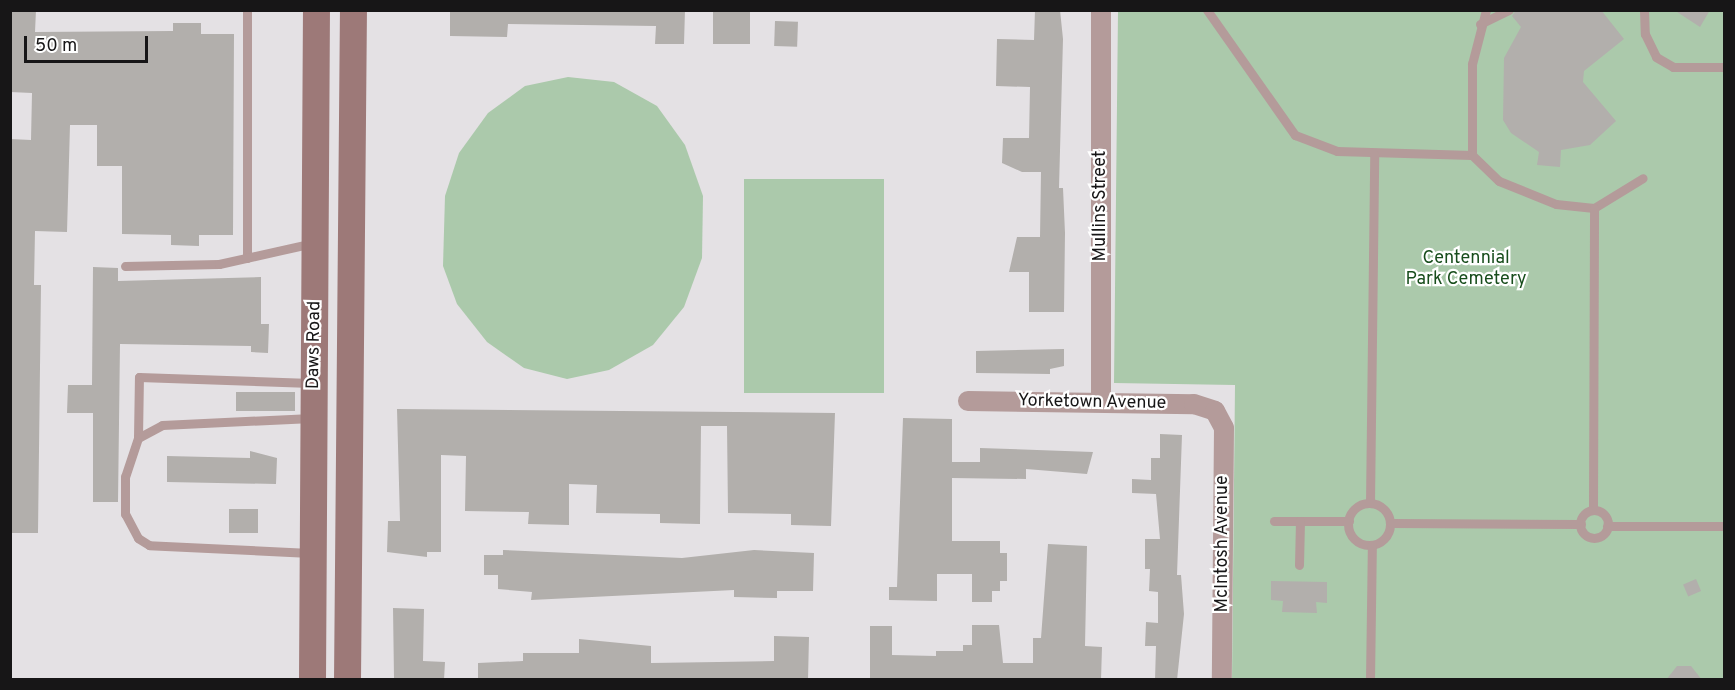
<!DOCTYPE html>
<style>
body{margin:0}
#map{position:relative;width:1735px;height:690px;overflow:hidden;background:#e4e1e4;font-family:Overpass,sans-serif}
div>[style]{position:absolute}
.green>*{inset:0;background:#abc9ab;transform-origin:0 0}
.building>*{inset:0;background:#b2afac;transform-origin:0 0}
.service>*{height:9px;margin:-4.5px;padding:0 4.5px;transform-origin:4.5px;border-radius:4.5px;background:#b49b9a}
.service>.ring{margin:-4.5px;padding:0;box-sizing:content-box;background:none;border:9px solid #b49b9a;border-radius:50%}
.minor>*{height:20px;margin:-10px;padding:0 10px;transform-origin:10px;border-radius:10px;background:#b49b9a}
.secondary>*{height:27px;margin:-13.5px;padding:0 13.5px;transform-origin:13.5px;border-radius:13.5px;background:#9d7978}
span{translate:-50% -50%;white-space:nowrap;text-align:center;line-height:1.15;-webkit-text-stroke:4.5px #fff;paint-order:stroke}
.street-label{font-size:18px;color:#171617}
.park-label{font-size:18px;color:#184d1c}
.frame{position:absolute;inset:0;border:12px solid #171617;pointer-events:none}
.scale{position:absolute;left:24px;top:36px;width:124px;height:27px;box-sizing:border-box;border:3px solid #171617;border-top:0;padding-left:8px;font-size:18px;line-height:21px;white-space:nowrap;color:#171617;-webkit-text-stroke:4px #fff;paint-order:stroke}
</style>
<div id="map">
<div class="green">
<i style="clip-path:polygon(1118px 11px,1724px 11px,1724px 679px,1232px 679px,1235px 385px,1114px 383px)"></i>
<i style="clip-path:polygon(568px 77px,614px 82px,657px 106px,685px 145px,703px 196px,702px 258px,684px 307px,653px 345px,609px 370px,567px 379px,524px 368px,487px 342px,457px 304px,443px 266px,445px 196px,459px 153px,488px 113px,525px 86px)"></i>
<i style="left:744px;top:179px;width:140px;height:214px"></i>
</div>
<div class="building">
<i style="clip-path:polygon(10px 10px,36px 10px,35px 32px,173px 31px,173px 23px,201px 23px,201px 34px,234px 34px,233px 235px,199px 235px,199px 246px,171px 245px,171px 235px,122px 234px,122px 166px,97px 166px,97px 125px,70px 125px,67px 232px,35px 231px,34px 285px,41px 285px,38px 533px,10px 533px,10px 139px,31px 140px,32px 93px,10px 92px)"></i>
<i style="clip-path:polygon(450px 10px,685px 10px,684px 44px,655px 44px,656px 26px,508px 24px,507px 37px,450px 36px)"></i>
<i style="left:713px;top:10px;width:37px;height:34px"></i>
<i style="clip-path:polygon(1035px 10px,1060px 10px,1063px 39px,1059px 188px,1063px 188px,1065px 233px,1064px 312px,1029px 312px,1029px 272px,1009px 272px,1017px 237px,1040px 237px,1041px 172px,1022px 172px,1002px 163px,1003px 138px,1029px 138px,1030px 87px,996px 86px,997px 39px,1034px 40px)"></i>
<i style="clip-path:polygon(1516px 10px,1601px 10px,1624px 39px,1584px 71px,1583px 82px,1616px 121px,1590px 145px,1561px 150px,1560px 167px,1537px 165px,1539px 152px,1511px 133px,1503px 120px,1504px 58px,1521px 27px,1512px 16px)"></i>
<i style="clip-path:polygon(1674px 10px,1710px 10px,1700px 27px)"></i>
<i style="left:775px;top:21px;width:23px;height:25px;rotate:2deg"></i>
<i style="clip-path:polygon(93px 267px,118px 268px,118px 281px,261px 277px,261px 324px,269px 324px,268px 353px,251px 352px,251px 346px,120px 344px,118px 502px,93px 502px,93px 413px,67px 413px,68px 385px,92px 385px)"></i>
<i style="clip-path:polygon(1064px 349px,1064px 366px,1050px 369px,1050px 374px,976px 373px,976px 351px)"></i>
<i style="left:236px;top:392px;width:59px;height:19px"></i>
<i style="clip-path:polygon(397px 409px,835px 413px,831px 526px,791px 525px,791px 514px,728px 513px,727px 426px,701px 426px,700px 524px,660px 523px,660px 514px,596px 513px,597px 485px,569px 484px,569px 525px,528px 524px,529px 512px,465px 511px,466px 456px,441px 455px,441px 552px,427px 552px,427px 557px,387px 552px,388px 521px,400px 521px)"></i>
<i style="clip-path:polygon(903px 418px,952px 419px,952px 462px,980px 462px,980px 448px,1093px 452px,1087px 474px,1026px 469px,1026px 479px,952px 478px,952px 541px,1000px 541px,1000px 553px,1007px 553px,1007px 581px,1000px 581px,1000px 591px,992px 591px,992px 602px,972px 602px,972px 574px,937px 574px,937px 601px,889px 600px,889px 587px,897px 587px)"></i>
<i style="clip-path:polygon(1160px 434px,1182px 435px,1177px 575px,1181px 575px,1184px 614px,1177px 680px,1155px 680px,1156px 646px,1145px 646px,1146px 622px,1158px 623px,1158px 592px,1149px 591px,1150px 569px,1145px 569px,1145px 539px,1160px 539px,1156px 494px,1132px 493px,1132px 479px,1151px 480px,1151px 458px,1160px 458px)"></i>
<i style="clip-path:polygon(250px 451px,277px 458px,276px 484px,167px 482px,167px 456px,250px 458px)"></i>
<i style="left:229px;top:509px;width:29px;height:24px"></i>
<i style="clip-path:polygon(1048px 544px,1087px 546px,1085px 646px,1102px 647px,1101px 680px,870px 680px,870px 626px,892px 626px,892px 655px,936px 656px,936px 651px,963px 651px,963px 645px,972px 645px,972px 625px,999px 625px,1003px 663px,1033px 663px,1033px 638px,1041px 638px)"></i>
<i style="clip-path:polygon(503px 550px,682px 558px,754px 550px,814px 553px,813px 591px,777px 591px,777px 598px,734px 597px,734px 590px,531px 600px,532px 592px,498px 589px,498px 575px,484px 575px,484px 555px,503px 555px)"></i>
<i style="left:1696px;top:579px;width:13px;height:14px;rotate:67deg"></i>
<i style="clip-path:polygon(1271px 581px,1327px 582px,1327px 603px,1316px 602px,1317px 613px,1282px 612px,1283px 601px,1271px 600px)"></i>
<i style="clip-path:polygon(393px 608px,424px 609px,423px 661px,445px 662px,444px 680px,394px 678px)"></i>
<i style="clip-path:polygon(774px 636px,809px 637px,808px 680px,478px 680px,478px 663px,523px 661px,523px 653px,579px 653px,579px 639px,651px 646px,651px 663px,718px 662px,774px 661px)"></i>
<i style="clip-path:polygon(1677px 666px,1691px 666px,1702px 680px,1666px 680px)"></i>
</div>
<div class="service">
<i style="left:1207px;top:10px;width:153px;rotate:54.9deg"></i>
<i style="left:1295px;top:135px;width:45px;rotate:20.9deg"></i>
<i style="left:1337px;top:151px;width:135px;rotate:1.7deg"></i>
<i style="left:1486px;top:10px;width:56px;rotate:104.5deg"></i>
<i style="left:1472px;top:64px;width:91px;rotate:90deg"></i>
<i style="left:1472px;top:155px;width:37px;rotate:44deg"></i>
<i style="left:1499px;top:181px;width:61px;rotate:22deg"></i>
<i style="left:1556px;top:204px;width:38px;rotate:6deg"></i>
<i style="left:1594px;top:208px;width:57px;rotate:-31.5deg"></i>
<i style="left:1644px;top:10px;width:24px;rotate:88deg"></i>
<i style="left:1645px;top:34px;width:25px;rotate:64deg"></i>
<i style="left:1656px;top:57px;width:20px;rotate:30deg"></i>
<i style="left:1673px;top:67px;width:51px"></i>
<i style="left:1480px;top:24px;width:32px;rotate:-26deg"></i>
<i style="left:247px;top:258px;width:248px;rotate:-90deg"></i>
<i style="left:125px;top:266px;width:94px;rotate:-1.2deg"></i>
<i style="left:219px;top:264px;width:96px;rotate:-12.6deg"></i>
<i style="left:138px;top:438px;width:61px;rotate:-89.1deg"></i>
<i style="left:139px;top:377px;width:172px;rotate:2deg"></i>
<i style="left:1370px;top:503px;width:348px;rotate:-89.3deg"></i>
<i class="ring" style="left:1348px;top:503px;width:33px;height:33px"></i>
<i style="left:1593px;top:510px;width:302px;rotate:-89.8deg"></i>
<i class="ring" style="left:1580px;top:510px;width:19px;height:19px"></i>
<i style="left:1274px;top:521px;width:75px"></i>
<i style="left:1391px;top:523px;width:190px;rotate:0.3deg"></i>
<i style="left:1607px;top:526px;width:117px"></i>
<i style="left:310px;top:553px;width:161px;rotate:-177.2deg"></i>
<i style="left:149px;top:545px;width:13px;rotate:-148deg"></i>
<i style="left:138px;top:538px;width:27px;rotate:-118deg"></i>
<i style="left:125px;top:514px;width:37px;rotate:-90deg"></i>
<i style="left:125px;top:477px;width:41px;rotate:-71.6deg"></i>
<i style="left:138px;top:438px;width:27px;rotate:-28deg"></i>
<i style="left:162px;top:425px;width:150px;rotate:-2.7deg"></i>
<i style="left:1299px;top:565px;width:44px;rotate:-88.7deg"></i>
<i style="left:1370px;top:680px;width:135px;rotate:-89.2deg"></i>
</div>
<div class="minor">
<i style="left:968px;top:401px;width:226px;rotate:0.8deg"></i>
<i style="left:1194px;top:404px;width:22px;rotate:18deg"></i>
<i style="left:1215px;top:411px;width:19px;rotate:62deg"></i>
<i style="left:1224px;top:428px;width:252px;rotate:90.5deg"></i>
<i style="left:1101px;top:402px;width:392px;rotate:-90deg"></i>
</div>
<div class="secondary">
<i style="left:312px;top:680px;width:670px;rotate:-89.66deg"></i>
<i style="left:347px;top:680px;width:670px;rotate:-89.49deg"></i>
</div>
<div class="street-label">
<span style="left:1101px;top:206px;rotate:-90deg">Mullins Street</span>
<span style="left:315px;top:345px;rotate:-89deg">Daws Road</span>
<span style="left:1092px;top:403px;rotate:1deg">Yorketown Avenue</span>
<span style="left:1223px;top:544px;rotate:-90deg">McIntosh Avenue</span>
</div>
<div class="park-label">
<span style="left:1466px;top:270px">Centennial<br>Park Cemetery</span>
</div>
<div class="frame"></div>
<div class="scale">50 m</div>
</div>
